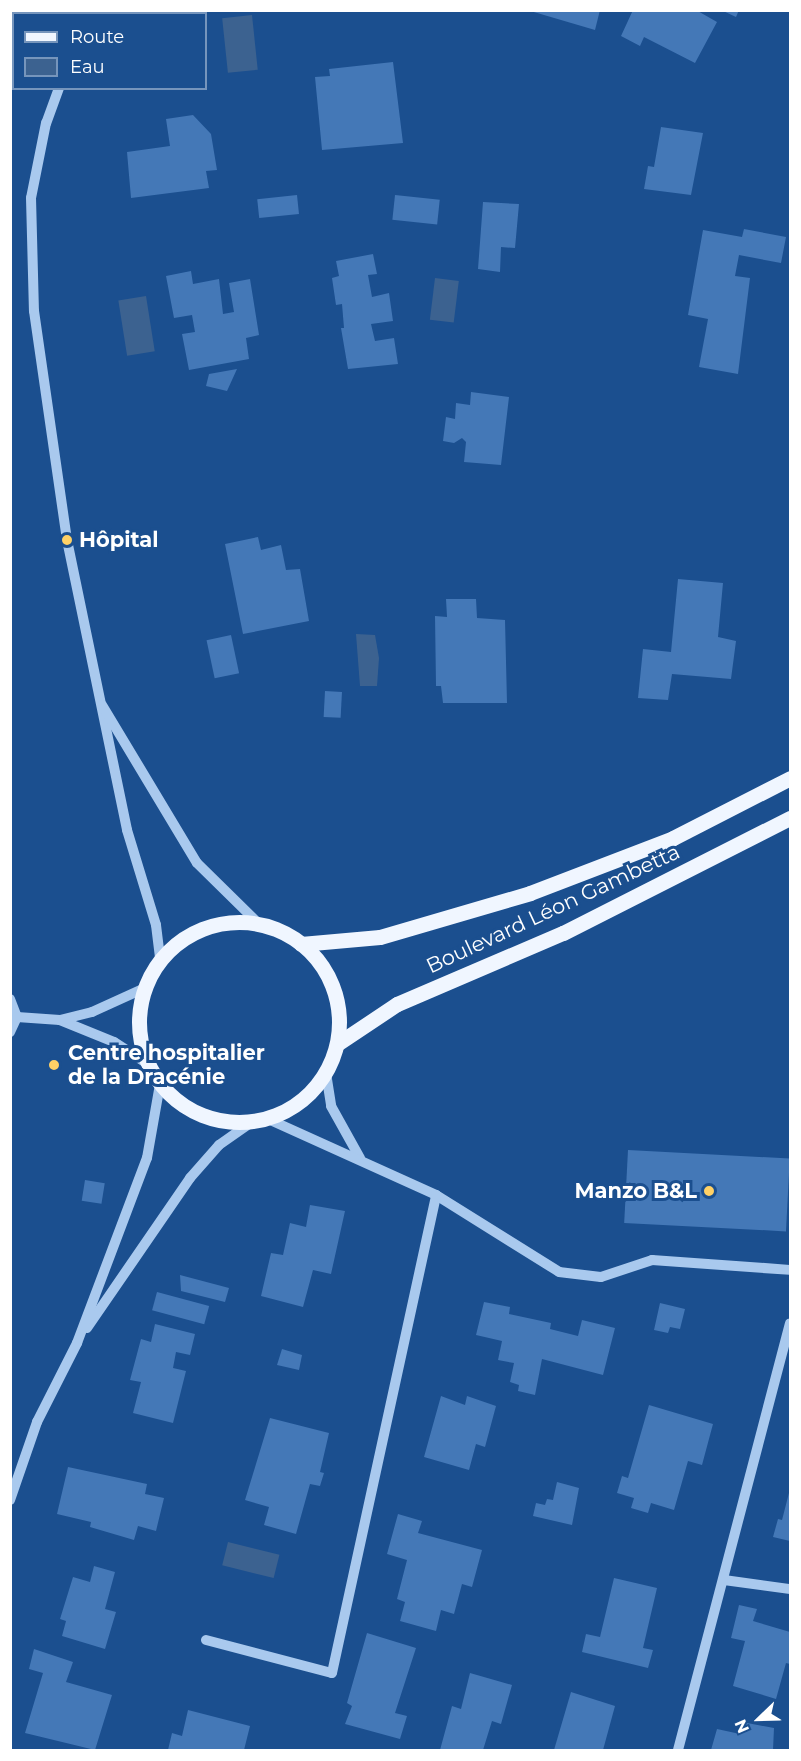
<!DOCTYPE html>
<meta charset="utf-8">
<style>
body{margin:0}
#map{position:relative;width:801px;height:1761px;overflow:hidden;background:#1b4f8f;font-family:Montserrat,sans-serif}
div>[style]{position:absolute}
.water>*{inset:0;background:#3c6290;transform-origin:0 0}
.building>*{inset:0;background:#4478b7;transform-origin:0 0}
.minor>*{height:10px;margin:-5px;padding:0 5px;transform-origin:5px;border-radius:5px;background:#a9c9ee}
.major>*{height:15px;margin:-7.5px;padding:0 7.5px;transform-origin:7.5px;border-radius:7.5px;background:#f0f6ff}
.major>.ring{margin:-7.5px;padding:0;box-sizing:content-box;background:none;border:15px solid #f0f6ff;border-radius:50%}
.dots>*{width:16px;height:16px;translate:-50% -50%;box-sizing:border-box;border:3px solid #1b4f8f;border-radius:50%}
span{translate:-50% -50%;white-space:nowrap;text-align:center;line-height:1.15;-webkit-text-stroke:6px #1b4f8f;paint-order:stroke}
.poi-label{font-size:21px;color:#fff;font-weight:700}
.left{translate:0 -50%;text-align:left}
.right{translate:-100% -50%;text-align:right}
.street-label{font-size:21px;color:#fff}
.frame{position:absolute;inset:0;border:12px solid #fff;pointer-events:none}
.legend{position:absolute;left:12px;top:12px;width:195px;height:78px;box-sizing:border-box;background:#1b4f8f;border:2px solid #7695bc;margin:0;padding:8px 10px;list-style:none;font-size:18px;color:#fff}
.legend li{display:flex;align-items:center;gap:12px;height:30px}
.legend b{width:30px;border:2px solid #7695bc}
.north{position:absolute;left:729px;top:1689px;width:60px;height:60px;-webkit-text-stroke:4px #1b4f8f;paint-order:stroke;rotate:247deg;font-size:16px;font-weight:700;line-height:24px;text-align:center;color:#fff}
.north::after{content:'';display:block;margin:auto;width:21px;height:27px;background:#fff;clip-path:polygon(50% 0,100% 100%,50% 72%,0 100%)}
</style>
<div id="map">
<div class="water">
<i style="left:252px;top:15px;width:55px;height:30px;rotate:84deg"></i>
<i style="left:435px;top:278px;width:24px;height:42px;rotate:7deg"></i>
<i style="left:146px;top:296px;width:56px;height:28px;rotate:81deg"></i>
<i style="clip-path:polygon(356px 634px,375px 635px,379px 658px,377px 686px,360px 686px)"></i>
<i style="left:228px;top:1542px;width:53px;height:24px;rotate:14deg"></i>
</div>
<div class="building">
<i style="clip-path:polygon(527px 10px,600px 10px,595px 30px)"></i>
<i style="clip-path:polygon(633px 10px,696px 10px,717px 22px,695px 63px,644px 37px,640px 46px,621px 36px)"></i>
<i style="clip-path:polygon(721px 10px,739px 10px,736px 17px)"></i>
<i style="clip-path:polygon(393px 62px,403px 143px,322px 150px,315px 77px,330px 76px,329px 69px)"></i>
<i style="clip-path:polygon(193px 115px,211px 134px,217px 170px,206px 171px,209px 188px,131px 198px,127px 152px,170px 146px,166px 119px)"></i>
<i style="clip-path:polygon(661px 127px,703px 133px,691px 195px,644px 189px,648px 166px,654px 167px)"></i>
<i style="left:297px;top:195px;width:19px;height:40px;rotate:84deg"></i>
<i style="left:395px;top:195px;width:45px;height:25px;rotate:6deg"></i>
<i style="clip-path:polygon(483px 202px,519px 204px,515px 248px,501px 247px,500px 272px,478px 269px)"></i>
<i style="clip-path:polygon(744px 229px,786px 237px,781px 263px,739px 255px,735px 276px,750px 278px,738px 374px,699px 367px,708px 319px,688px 315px,703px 230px,742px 237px)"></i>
<i style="clip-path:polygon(373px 254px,377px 274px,368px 275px,372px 297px,389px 293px,393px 321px,371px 324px,375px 341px,394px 338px,398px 364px,348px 369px,341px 328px,344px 328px,342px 304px,336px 305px,332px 278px,339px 276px,336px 261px)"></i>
<i style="clip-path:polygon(191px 271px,193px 284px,219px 279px,223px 314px,234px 312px,229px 283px,250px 279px,259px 335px,246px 338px,249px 359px,189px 370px,182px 334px,195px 332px,192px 315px,174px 318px,166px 276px)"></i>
<i style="clip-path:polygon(237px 369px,227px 391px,206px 386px,209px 374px)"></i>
<i style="clip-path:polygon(471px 392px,509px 397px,501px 465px,464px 462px,466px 442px,462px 438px,454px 443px,443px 441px,446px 417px,455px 419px,456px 403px,470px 405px)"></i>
<i style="clip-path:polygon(258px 537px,261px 550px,281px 545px,286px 570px,300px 569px,309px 621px,243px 634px,225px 544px)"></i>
<i style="clip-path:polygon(678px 579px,723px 583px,718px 637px,736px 641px,731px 679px,672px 674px,668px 700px,638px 698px,643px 649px,671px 652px)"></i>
<i style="clip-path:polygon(446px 599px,476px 599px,477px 618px,505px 620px,507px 703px,443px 703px,441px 686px,436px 686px,435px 616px,447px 617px)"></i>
<i style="left:231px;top:635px;width:39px;height:25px;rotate:78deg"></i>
<i style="left:325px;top:691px;width:17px;height:26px;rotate:3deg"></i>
<i style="left:628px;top:1150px;width:162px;height:73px;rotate:3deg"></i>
<i style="left:85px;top:1180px;width:20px;height:21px;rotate:9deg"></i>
<i style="clip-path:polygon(310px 1205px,345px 1211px,331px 1274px,313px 1270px,303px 1307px,261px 1296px,271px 1253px,283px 1255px,290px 1223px,306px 1227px)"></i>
<i style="clip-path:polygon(180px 1275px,229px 1288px,225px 1302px,181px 1291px)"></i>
<i style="left:157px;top:1292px;width:54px;height:19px;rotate:15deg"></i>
<i style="clip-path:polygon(484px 1302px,510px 1307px,509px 1314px,551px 1323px,550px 1329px,578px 1336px,582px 1320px,615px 1328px,603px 1375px,542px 1359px,535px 1395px,518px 1391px,519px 1385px,510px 1382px,514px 1363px,498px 1360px,502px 1341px,476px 1335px)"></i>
<i style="clip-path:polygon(660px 1303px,685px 1309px,680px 1329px,670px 1327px,668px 1333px,654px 1330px)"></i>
<i style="clip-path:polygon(155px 1324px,195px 1334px,190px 1355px,176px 1352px,173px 1368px,186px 1371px,173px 1423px,133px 1413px,141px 1382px,130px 1380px,141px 1339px,151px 1342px)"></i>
<i style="clip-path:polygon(282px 1349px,302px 1355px,299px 1370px,277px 1365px)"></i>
<i style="clip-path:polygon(441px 1396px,465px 1405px,467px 1396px,496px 1406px,485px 1447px,476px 1444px,469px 1470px,424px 1457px)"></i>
<i style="clip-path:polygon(649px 1405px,713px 1424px,702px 1465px,688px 1461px,674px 1510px,651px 1503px,648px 1513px,631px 1508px,634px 1498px,617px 1493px,622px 1476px,628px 1478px)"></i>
<i style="clip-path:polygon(270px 1418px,329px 1433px,320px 1472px,324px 1473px,320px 1486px,310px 1484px,296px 1534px,264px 1525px,269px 1507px,245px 1500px)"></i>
<i style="clip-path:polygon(68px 1467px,147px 1484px,145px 1494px,164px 1498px,156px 1531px,138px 1526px,134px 1540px,90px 1527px,91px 1522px,57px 1514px)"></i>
<i style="clip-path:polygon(557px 1482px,579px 1488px,572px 1525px,533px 1516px,536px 1503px,545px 1505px,547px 1499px,553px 1500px)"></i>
<i style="clip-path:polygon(790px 1489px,790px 1541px,773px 1537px,778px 1519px,782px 1520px)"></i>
<i style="clip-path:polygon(398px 1514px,422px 1521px,418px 1533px,482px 1550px,472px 1587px,462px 1584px,454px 1614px,441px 1610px,436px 1631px,400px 1621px,405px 1602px,397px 1599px,407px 1560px,387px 1554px)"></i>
<i style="clip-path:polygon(94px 1566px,115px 1572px,105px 1609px,116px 1612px,105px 1649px,62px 1636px,66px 1621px,60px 1619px,73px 1577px,90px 1582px)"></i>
<i style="clip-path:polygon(614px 1578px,657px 1588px,643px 1648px,653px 1650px,648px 1668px,582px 1652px,586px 1634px,600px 1637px)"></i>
<i style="clip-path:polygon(739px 1605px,757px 1609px,753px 1621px,790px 1632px,790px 1664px,786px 1663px,776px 1699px,733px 1686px,745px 1641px,731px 1638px)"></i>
<i style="clip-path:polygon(367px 1633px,416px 1648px,395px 1713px,407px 1716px,400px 1739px,345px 1724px,352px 1706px,347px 1703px)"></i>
<i style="clip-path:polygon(34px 1649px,73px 1662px,66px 1682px,112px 1695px,95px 1750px,25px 1733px,43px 1673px,29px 1669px)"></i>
<i style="clip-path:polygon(470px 1673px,512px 1685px,501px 1724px,492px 1721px,483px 1750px,440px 1750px,452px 1706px,461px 1709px)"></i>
<i style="clip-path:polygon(571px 1692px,615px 1706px,603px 1750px,554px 1750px)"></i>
<i style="clip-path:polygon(188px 1710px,250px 1726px,244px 1750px,168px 1750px,172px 1733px,182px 1736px)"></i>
<i style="clip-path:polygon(742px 1722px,774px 1728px,773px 1750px,711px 1750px,717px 1729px,740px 1734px)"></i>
</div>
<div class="minor">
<i style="left:104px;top:14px;width:4px;rotate:-63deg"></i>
<i style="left:59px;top:88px;width:37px;rotate:110deg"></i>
<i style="left:46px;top:123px;width:76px;rotate:101.3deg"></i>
<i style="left:31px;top:198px;width:113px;rotate:88.5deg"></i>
<i style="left:34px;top:311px;width:231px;rotate:81.8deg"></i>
<i style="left:67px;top:540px;width:296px;rotate:78.3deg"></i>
<i style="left:127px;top:830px;width:99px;rotate:73deg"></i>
<i style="left:156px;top:925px;width:35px;rotate:83deg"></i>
<i style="left:102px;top:705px;width:184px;rotate:59deg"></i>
<i style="left:197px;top:863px;width:87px;rotate:44.5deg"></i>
<i style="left:10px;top:999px;width:19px;rotate:69deg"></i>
<i style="left:17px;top:1017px;width:17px;rotate:115deg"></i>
<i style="left:17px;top:1017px;width:43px;rotate:4deg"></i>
<i style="left:60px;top:1020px;width:58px;rotate:22.2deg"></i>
<i style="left:114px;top:1042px;width:40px;rotate:32.9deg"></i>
<i style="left:60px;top:1020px;width:33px;rotate:-14deg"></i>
<i style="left:92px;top:1012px;width:58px;rotate:-24.4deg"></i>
<i style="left:326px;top:1073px;width:33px;rotate:81deg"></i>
<i style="left:331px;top:1106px;width:60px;rotate:60.9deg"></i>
<i style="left:268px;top:1119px;width:184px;rotate:24.3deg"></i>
<i style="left:436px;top:1195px;width:145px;rotate:32deg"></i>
<i style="left:559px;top:1272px;width:42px;rotate:6.8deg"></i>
<i style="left:601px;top:1277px;width:54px;rotate:-18.4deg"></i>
<i style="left:652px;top:1260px;width:138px;rotate:4.1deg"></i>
<i style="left:87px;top:1328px;width:182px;rotate:-55.5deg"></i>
<i style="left:190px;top:1178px;width:44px;rotate:-48.7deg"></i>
<i style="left:219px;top:1145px;width:38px;rotate:-35deg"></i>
<i style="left:10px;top:1500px;width:83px;rotate:-70.9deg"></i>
<i style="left:37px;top:1422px;width:89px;rotate:-63.1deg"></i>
<i style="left:77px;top:1343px;width:198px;rotate:-69.3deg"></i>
<i style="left:147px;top:1158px;width:75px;rotate:-80deg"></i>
<i style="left:724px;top:1580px;width:67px;rotate:7.8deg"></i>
<i style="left:206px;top:1640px;width:130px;rotate:14.7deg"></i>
<i style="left:332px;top:1673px;width:489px;rotate:-77.7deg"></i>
<i style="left:678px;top:1750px;width:441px;rotate:-75.3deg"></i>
</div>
<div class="major">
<i class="ring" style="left:139px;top:922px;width:185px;height:185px"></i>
<i style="left:301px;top:944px;width:79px;rotate:-5.1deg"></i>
<i style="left:380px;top:937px;width:156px;rotate:-16.3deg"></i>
<i style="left:530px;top:893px;width:153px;rotate:-21deg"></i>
<i style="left:673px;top:838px;width:131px;rotate:-27.1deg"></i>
<i style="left:337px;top:1044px;width:72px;rotate:-33.7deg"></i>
<i style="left:397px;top:1004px;width:181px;rotate:-23.2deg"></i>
<i style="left:563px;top:933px;width:254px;rotate:-26.9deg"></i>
</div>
<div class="dots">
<i style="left:67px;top:540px;background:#ffd166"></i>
<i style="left:54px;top:1065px;background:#ffd166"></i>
<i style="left:709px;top:1191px;background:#ffd166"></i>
</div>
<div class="poi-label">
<span class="left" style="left:79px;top:540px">Hôpital</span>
<span class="left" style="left:68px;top:1065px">Centre hospitalier<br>de la Dracénie</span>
<span class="right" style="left:697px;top:1191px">Manzo B&amp;L</span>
</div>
<div class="street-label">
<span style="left:553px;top:909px;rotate:-25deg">Boulevard Léon Gambetta</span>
</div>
<div class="frame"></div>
<ul class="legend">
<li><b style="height:8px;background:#f0f6ff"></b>Route</li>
<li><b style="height:16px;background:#3c6290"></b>Eau</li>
</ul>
<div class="north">N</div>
</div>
